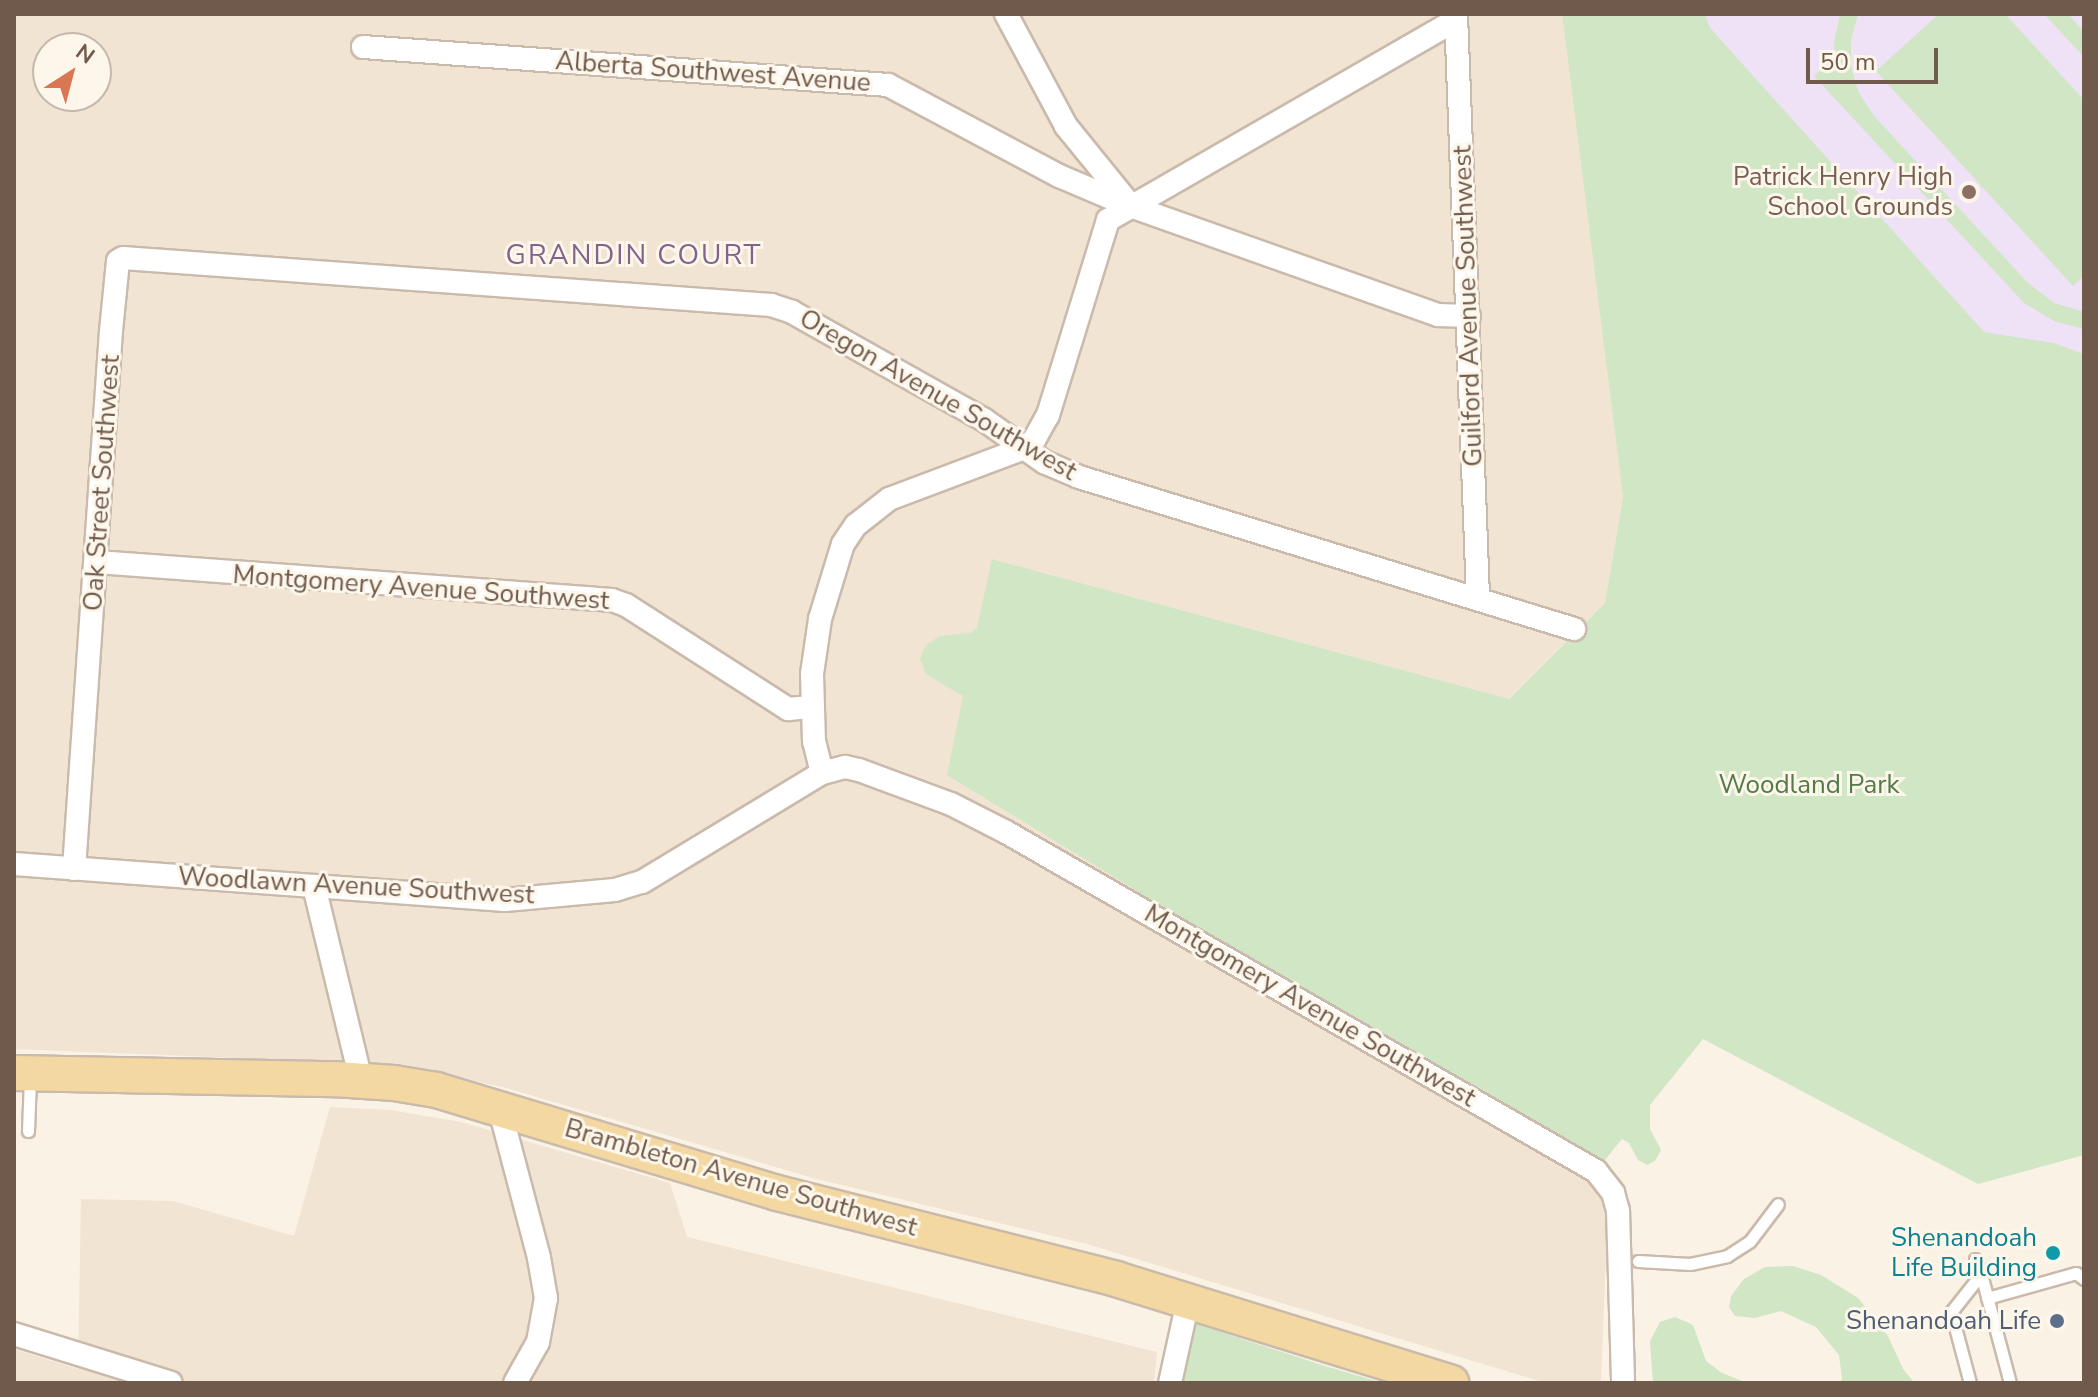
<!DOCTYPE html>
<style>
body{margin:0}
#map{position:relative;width:2098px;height:1397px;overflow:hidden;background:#faf2e4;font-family:"Nunito Sans",sans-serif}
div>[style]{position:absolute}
.residential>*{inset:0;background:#f1e4d3}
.education>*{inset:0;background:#efe1f6}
.green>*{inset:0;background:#d0e6c4}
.roads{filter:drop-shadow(2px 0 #cabaab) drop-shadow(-2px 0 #cabaab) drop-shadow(0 2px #cabaab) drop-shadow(0 -2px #cabaab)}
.lane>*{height:11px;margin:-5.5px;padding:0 5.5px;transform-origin:5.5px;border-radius:5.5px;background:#fff}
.street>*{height:22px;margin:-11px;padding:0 11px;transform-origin:11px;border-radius:11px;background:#fff}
.primary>*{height:34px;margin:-17px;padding:0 17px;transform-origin:17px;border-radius:17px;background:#f4d8a1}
.dots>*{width:22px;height:22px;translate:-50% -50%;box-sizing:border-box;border:4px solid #fdf6ea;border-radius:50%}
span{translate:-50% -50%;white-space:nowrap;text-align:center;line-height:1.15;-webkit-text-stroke:6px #fdf6ea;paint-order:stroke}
.street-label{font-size:26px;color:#705a4c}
.education-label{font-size:26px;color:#785e54}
.right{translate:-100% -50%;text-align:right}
.park-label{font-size:26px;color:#547b48}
.culture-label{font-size:26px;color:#0d838f}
.service-label{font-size:26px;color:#4e5e75}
.neighbourhood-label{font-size:28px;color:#80648c;letter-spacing:2px}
.frame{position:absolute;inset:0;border:16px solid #705a4c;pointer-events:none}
.north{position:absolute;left:32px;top:32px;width:80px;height:80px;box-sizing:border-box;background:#fdf6ea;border:2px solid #c5b8ab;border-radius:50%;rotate:36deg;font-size:22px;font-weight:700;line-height:32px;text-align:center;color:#705a4c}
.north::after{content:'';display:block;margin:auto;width:28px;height:36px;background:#db7652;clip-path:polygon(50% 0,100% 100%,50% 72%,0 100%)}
.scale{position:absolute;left:1806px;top:48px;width:132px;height:36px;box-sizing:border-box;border:4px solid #705a4c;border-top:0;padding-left:10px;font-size:24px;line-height:28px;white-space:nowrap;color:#705a4c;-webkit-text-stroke:6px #fdf6ea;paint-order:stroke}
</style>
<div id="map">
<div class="residential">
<i style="clip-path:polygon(evenodd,14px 14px,1562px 14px,1623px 497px,1605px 603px,1508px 699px,992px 559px,1596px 1171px,1607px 1225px,1601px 1383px,1546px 1383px,1087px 1244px,813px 1178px,503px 1087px,384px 1064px,14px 1049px,14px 14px,48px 48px,96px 48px,96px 96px,48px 96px,48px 48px)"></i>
<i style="clip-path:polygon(330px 1107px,390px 1110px,461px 1122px,670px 1183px,687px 1237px,1157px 1352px,1154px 1383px,14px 1383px,14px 1349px,78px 1369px,81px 1199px,173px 1201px,294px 1236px)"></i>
</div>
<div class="education">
<i style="clip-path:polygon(1690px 14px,2084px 14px,2084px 373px,1998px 355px)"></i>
</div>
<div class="green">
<i style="clip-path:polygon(1562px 14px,1705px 14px,1710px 28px,1984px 332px,2053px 343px,2084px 354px,2084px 1155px,1978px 1184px,1703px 1039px,1650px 1105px,1650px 1129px,1661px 1150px,1655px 1161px,1647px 1165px,1638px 1160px,1629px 1143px,1622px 1139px,1596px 1171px,947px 775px,963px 696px,926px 674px,920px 659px,926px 645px,940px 636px,970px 633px,977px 628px,992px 559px,1509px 699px,1605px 603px,1623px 497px)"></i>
<i style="clip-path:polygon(1840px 14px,1858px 14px,1851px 40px,1851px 66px,1858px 91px,1874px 116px,2027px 282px,2054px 303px,2084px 312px,2084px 329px,2054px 321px,2024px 303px,1814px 76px,1827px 65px,1835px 72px,1834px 43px)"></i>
<i style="clip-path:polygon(1939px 14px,2005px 14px,2084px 100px,2084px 276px,2073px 286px,1876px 71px)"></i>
<i style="clip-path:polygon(2044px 14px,2068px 14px,2084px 32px,2084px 57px)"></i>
<i style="clip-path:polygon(1793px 1266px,1821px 1275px,1858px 1298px,1888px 1336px,1903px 1369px,1913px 1381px,1927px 1383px,1839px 1383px,1842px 1379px,1839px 1355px,1816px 1327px,1781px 1311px,1755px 1318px,1735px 1316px,1729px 1307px,1731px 1296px,1744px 1279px,1765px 1267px)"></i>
<i style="clip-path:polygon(1675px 1317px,1693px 1325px,1706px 1361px,1722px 1373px,1747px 1383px,1653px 1383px,1650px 1341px,1660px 1322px)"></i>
<i style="clip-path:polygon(1193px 1323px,1325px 1366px,1383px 1383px,1183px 1383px)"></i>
</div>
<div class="roads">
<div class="lane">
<i style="left:28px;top:1131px;width:53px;rotate:-87.8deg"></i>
<i style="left:1638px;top:1261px;width:52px;rotate:3.3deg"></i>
<i style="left:1690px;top:1264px;width:38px;rotate:-12deg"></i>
<i style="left:1727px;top:1256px;width:27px;rotate:-33deg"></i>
<i style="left:1750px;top:1241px;width:46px;rotate:-52.9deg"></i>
<i style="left:1981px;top:1274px;width:113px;rotate:75.1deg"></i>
<i style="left:1987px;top:1298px;width:92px;rotate:-15.7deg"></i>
<i style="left:2076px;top:1273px;width:10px;rotate:37deg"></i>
<i style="left:1970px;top:1383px;width:73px;rotate:-105deg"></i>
<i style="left:1951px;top:1312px;width:48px;rotate:-51.7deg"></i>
<i style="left:1981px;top:1274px;width:16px;rotate:-112deg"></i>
</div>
<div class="street">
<i style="left:1006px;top:14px;width:127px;rotate:61.8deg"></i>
<i style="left:1066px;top:126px;width:97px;rotate:50.9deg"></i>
<i style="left:1456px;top:14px;width:584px;rotate:87.84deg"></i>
<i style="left:363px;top:47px;width:526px;rotate:4.14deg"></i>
<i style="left:888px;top:85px;width:194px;rotate:28deg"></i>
<i style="left:1059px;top:176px;width:77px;rotate:22.9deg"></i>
<i style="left:1130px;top:206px;width:327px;rotate:19.5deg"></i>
<i style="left:1438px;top:315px;width:31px;rotate:2deg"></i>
<i style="left:97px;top:562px;width:516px;rotate:4.22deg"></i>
<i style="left:612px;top:600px;width:15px;rotate:20deg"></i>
<i style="left:626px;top:605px;width:193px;rotate:32.7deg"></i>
<i style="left:788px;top:709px;width:23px;rotate:-5deg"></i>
<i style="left:822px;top:773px;width:32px;rotate:-104deg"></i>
<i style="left:814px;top:742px;width:68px;rotate:-91.7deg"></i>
<i style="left:812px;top:674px;width:56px;rotate:-81.7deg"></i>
<i style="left:820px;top:619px;width:78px;rotate:-73deg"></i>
<i style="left:843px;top:544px;width:23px;rotate:-56deg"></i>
<i style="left:856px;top:525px;width:42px;rotate:-38.2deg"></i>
<i style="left:889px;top:499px;width:142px;rotate:-20.6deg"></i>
<i style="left:1022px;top:449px;width:15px;rotate:-37deg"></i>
<i style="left:1034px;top:440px;width:29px;rotate:-61deg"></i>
<i style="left:1048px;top:415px;width:204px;rotate:-72.9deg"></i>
<i style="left:1108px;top:220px;width:401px;rotate:-29.9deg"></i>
<i style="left:14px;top:864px;width:492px;rotate:4.2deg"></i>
<i style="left:505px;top:900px;width:110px;rotate:-5.2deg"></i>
<i style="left:615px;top:890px;width:28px;rotate:-17deg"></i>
<i style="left:642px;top:882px;width:210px;rotate:-31.2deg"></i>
<i style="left:822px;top:773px;width:24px;rotate:-15deg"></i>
<i style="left:845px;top:767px;width:14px;rotate:12deg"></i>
<i style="left:859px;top:770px;width:98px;rotate:20.3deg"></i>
<i style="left:951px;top:804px;width:62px;rotate:27deg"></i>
<i style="left:1006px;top:832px;width:680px;rotate:29.88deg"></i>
<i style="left:1596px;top:1171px;width:28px;rotate:52deg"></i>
<i style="left:1613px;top:1193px;width:19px;rotate:74deg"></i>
<i style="left:1618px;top:1211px;width:172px;rotate:88.3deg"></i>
<i style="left:74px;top:869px;width:539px;rotate:-86.07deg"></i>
<i style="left:111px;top:331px;width:70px;rotate:-84.3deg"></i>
<i style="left:118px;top:261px;width:6px;rotate:-31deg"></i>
<i style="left:123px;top:258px;width:650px;rotate:4.15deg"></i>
<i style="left:771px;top:305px;width:22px;rotate:18deg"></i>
<i style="left:792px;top:312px;width:219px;rotate:29.3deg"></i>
<i style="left:983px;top:419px;width:75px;rotate:35.2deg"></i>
<i style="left:1044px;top:462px;width:38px;rotate:23deg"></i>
<i style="left:1079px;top:477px;width:518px;rotate:17.07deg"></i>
<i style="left:314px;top:886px;width:200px;rotate:76.4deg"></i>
<i style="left:500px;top:1110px;width:153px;rotate:75.2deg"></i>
<i style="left:539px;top:1258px;width:41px;rotate:80.1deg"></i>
<i style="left:546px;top:1298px;width:45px;rotate:100.3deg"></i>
<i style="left:538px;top:1342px;width:47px;rotate:119.3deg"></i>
<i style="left:14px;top:1334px;width:164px;rotate:17.3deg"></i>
<i style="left:1170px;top:1383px;width:84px;rotate:-77.6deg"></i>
</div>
<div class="primary">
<i style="left:14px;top:1073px;width:321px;rotate:1.1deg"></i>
<i style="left:335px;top:1079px;width:59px;rotate:3.9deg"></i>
<i style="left:394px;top:1083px;width:43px;rotate:9.5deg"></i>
<i style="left:436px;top:1090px;width:356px;rotate:16.8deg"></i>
<i style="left:777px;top:1193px;width:350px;rotate:14.2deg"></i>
<i style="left:1116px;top:1279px;width:351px;rotate:17.2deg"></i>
</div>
</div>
<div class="dots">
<i style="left:1969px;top:192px;background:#8d6e63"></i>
<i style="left:2053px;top:1253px;background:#0f9aa8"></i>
<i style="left:2057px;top:1321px;background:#5c6f8a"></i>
</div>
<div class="street-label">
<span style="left:713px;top:72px;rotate:4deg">Alberta Southwest Avenue</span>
<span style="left:1468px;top:306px;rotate:-92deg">Guilford Avenue Southwest</span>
<span style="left:938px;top:395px;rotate:30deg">Oregon Avenue Southwest</span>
<span style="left:102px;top:483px;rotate:-86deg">Oak Street Southwest</span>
<span style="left:421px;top:588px;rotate:4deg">Montgomery Avenue Southwest</span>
<span style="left:356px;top:886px;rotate:3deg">Woodlawn Avenue Southwest</span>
<span style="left:1310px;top:1006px;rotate:30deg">Montgomery Avenue Southwest</span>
<span style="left:741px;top:1178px;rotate:16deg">Brambleton Avenue Southwest</span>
</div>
<div class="education-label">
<span class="right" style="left:1953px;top:192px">Patrick Henry High<br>School Grounds</span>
</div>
<div class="park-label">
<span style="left:1809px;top:785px">Woodland Park</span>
</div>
<div class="culture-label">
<span class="right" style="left:2037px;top:1253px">Shenandoah<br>Life Building</span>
</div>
<div class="service-label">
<span class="right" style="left:2041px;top:1321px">Shenandoah Life</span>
</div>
<div class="neighbourhood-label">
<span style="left:634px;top:255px">GRANDIN COURT</span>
</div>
<div class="frame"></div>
<div class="north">N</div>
<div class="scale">50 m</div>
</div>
